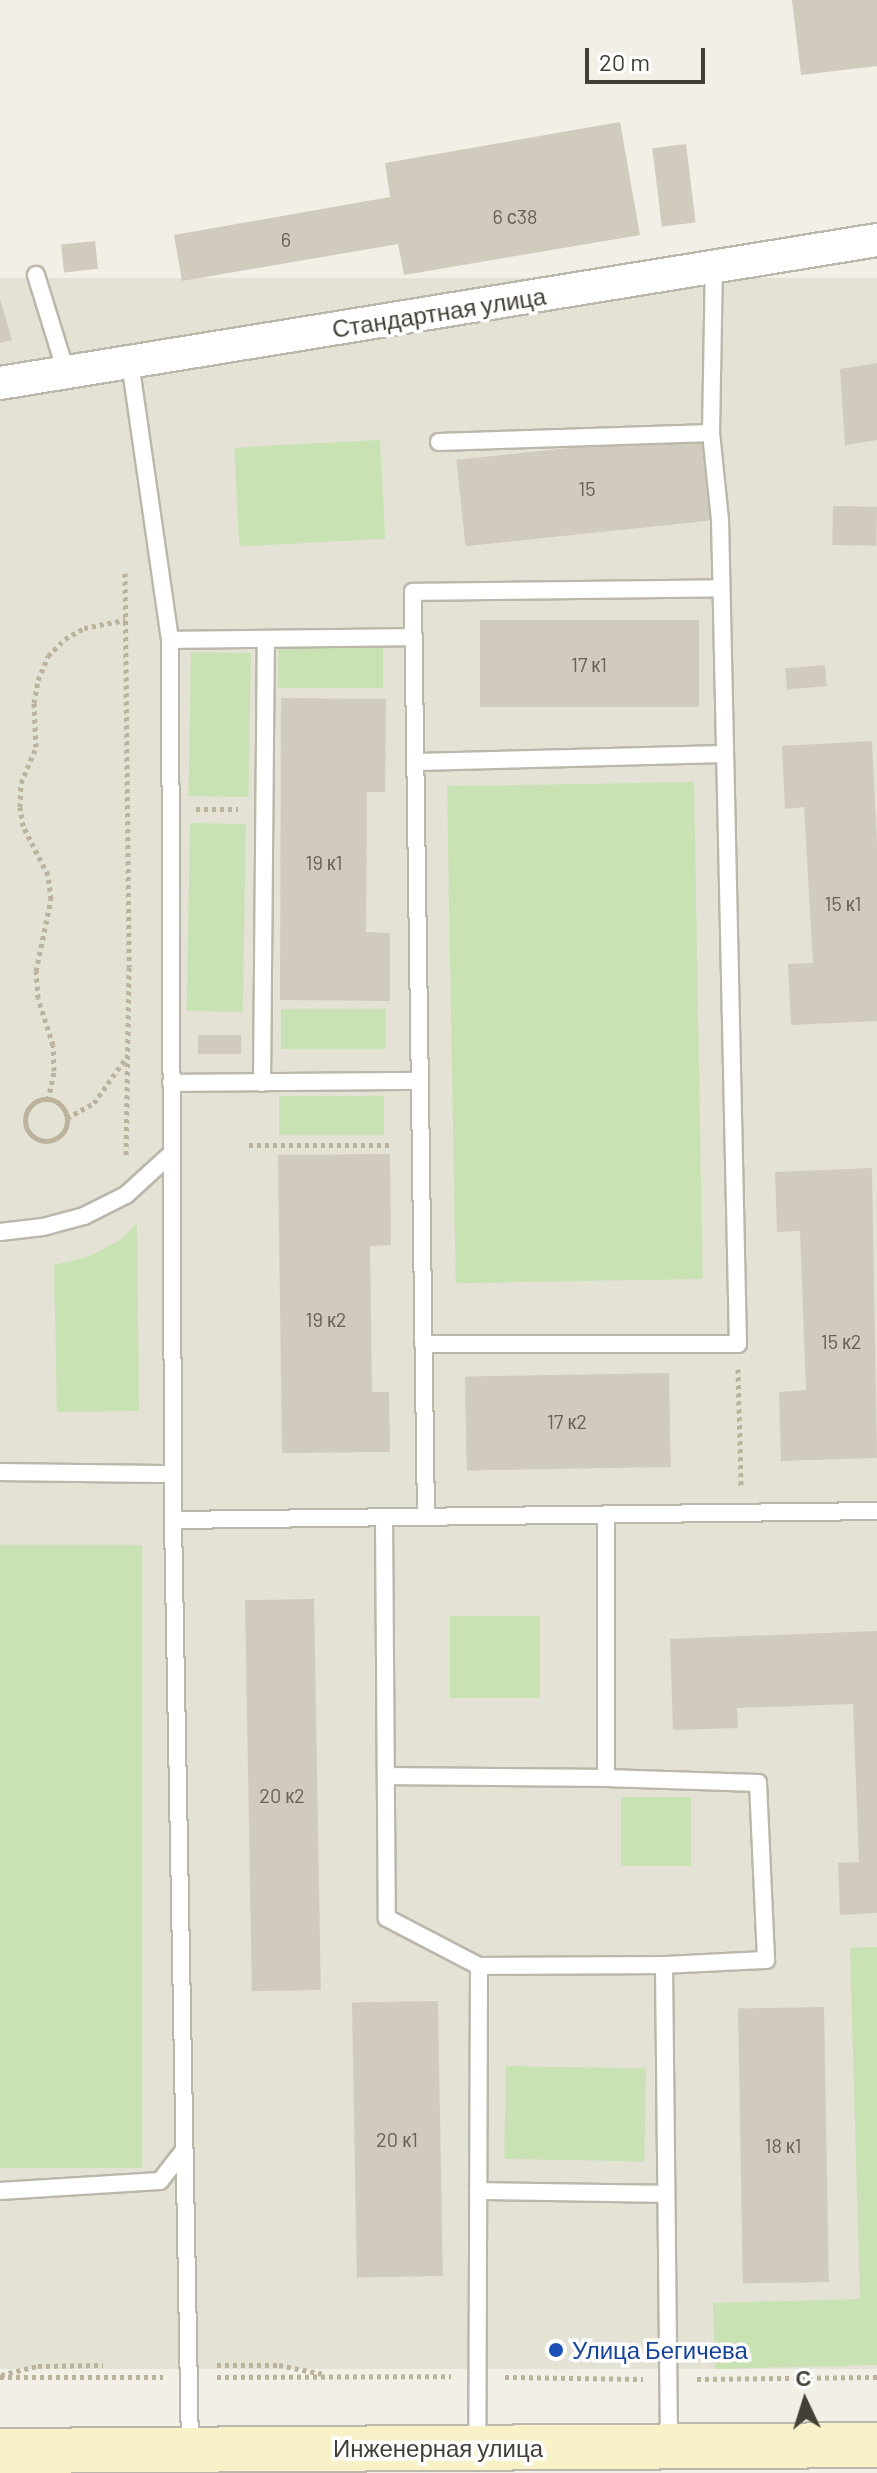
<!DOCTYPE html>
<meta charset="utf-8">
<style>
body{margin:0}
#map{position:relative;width:877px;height:2473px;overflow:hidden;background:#f1efe6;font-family:Barlow,sans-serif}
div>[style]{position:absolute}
.residential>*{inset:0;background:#e4e1d5;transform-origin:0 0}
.green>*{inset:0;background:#c8e2b3;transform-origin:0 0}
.building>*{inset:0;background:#d1cbbd;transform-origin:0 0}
.path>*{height:5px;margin-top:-2.5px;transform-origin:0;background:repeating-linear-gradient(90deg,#bcb39c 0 4px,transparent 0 8px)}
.path>.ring{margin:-2.5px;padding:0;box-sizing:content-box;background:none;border:5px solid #bcb39c;border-radius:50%}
.roads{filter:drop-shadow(2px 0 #bbb7aa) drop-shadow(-2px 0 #bbb7aa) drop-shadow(0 2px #bbb7aa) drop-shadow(0 -2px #bbb7aa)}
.service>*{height:16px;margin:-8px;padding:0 8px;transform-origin:8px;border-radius:8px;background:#fff}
.minor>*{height:32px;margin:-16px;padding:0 16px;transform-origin:16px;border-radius:16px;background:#fff}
.secondary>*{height:44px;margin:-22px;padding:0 22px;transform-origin:22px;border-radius:22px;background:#f9f1c8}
.dots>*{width:22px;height:22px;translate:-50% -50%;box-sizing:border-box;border:4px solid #fff;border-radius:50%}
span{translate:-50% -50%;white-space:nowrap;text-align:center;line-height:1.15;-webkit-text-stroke:7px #fff;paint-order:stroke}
.number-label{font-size:20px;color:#666258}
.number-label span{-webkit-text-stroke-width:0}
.street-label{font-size:24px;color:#433f36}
.transit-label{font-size:24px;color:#164399}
.left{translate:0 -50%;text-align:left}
.north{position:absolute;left:765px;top:2361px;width:80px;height:80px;-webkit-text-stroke:6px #fff;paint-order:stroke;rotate:356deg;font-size:22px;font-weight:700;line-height:32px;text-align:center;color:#433f36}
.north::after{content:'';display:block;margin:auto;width:28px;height:36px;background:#433f36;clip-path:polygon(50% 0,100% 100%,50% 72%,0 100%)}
.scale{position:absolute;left:585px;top:48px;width:120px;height:36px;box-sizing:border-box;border:4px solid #433f36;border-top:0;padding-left:10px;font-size:24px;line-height:28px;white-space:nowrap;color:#433f36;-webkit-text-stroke:6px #fff;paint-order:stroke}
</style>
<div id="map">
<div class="residential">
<i style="left:877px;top:278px;width:2091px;height:888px;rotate:90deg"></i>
</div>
<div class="green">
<i style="left:380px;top:440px;width:99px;height:146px;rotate:87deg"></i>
<i style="left:278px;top:648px;width:105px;height:40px"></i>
<i style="left:191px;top:652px;width:60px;height:144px;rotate:1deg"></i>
<i style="left:694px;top:782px;width:497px;height:247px;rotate:89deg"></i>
<i style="left:190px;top:823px;width:56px;height:188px;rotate:1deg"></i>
<i style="left:386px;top:1009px;width:40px;height:105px;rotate:90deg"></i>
<i style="left:279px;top:1096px;width:105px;height:39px"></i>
<i style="clip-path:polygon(137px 1223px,139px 1411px,57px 1412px,54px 1265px,88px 1257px,120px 1240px)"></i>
<i style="left:0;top:1545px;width:142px;height:623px"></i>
<i style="left:450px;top:1616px;width:90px;height:82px"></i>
<i style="left:691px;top:1797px;width:69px;height:70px;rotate:90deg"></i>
<i style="clip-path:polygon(877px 1947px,877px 2365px,715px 2369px,713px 2303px,860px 2299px,850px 1948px)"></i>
<i style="left:506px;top:2066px;width:140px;height:93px;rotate:1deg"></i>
</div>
<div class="building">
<i style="clip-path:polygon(792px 0,877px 0,877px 66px,801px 75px)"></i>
<i style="clip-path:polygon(620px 122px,640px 235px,404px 275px,398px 244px,182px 281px,174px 235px,390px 197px,385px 163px)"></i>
<i style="left:686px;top:144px;width:79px;height:34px;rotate:83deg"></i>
<i style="left:95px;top:241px;width:28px;height:34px;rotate:84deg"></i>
<i style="clip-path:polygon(0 299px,12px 340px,0 343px)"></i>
<i style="clip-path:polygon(877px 363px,877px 440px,845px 445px,840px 369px)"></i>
<i style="left:711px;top:433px;width:87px;height:256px;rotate:84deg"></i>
<i style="left:833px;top:506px;width:44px;height:39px;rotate:1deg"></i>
<i style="left:699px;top:620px;width:87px;height:219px;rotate:90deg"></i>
<i style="left:825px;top:665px;width:21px;height:40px;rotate:85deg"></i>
<i style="clip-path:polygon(281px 698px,386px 699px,385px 792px,367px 792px,366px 932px,390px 933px,390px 1001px,280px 1000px)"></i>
<i style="clip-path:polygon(872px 741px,877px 843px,877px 1021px,791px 1025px,788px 964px,813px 963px,804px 807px,785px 809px,782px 746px)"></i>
<i style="left:198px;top:1035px;width:43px;height:19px"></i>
<i style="clip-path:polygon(390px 1154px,391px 1245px,370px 1246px,372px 1392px,389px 1392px,390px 1452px,282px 1453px,278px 1155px)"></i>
<i style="clip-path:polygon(872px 1168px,877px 1458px,781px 1461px,779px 1392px,806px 1390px,800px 1231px,777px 1232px,775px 1172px)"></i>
<i style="left:669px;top:1373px;width:94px;height:204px;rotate:89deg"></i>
<i style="left:314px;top:1599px;width:391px;height:69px;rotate:89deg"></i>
<i style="clip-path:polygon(877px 1631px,877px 1913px,840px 1915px,838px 1863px,859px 1862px,853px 1704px,737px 1708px,738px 1728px,673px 1730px,670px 1639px)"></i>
<i style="left:438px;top:2001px;width:275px;height:86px;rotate:89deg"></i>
<i style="left:824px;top:2007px;width:275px;height:86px;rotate:89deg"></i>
</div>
<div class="path">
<i style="left:125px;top:573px;width:394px;rotate:89.4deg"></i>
<i style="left:129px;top:967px;width:191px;rotate:90.9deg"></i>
<i style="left:196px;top:809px;width:42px"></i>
<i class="ring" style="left:25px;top:1099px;width:37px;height:37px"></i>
<i style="left:48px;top:1100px;width:30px;rotate:-78deg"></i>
<i style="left:54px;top:1071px;width:26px;rotate:-92deg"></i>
<i style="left:53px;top:1045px;width:49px;rotate:-107.7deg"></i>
<i style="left:38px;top:998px;width:27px;rotate:-94deg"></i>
<i style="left:36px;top:971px;width:74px;rotate:-78.2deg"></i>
<i style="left:51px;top:899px;width:24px;rotate:-97deg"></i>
<i style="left:48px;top:875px;width:55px;rotate:-117deg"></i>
<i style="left:23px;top:826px;width:19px;rotate:-99deg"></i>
<i style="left:20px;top:807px;width:24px;rotate:-88deg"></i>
<i style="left:21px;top:783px;width:39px;rotate:-67deg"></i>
<i style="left:36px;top:747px;width:44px;rotate:-92.6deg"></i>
<i style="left:34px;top:703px;width:23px;rotate:-80deg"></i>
<i style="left:38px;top:680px;width:26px;rotate:-67deg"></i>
<i style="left:48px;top:656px;width:24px;rotate:-45deg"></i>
<i style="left:65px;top:639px;width:22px;rotate:-30deg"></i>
<i style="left:84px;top:628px;width:42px;rotate:-11deg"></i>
<i style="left:67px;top:1118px;width:31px;rotate:-29deg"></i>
<i style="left:94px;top:1103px;width:59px;rotate:-54.7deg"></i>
<i style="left:249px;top:1145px;width:143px"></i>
<i style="left:738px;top:1369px;width:118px;rotate:88.5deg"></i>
<i style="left:217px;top:2365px;width:62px"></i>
<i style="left:279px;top:2365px;width:45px;rotate:11.6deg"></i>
<i style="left:1px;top:2375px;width:38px;rotate:-14deg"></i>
<i style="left:38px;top:2366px;width:65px;rotate:-0.9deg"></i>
<i style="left:0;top:2377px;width:163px"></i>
<i style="left:217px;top:2377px;width:234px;rotate:-0.2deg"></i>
<i style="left:505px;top:2377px;width:138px;rotate:0.8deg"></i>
<i style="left:697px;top:2379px;width:180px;rotate:-0.6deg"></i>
</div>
<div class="roads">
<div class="service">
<i style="left:36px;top:275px;width:102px;rotate:72.8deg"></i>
<i style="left:130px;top:362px;width:281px;rotate:81.8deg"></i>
<i style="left:170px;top:640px;width:880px;rotate:89.8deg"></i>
<i style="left:173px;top:1520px;width:930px;rotate:88.95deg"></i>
<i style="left:439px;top:442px;width:272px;rotate:-1.9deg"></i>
<i style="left:170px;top:640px;width:244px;rotate:-0.7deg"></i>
<i style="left:416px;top:762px;width:309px;rotate:-1.5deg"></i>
<i style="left:171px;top:1083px;width:249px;rotate:-0.5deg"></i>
<i style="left:262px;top:1083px;width:444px;rotate:-89.5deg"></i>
<i style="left:0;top:1232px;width:43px;rotate:-6.6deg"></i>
<i style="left:43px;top:1227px;width:42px;rotate:-15deg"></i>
<i style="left:84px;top:1216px;width:47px;rotate:-26.6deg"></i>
<i style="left:126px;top:1195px;width:62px;rotate:-42.4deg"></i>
<i style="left:423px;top:1344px;width:315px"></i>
<i style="left:738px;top:1344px;width:824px;rotate:-91.25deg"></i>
<i style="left:720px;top:520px;width:87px;rotate:-95.9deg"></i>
<i style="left:711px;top:433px;width:167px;rotate:-89deg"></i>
<i style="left:0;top:1472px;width:173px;rotate:0.7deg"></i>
<i style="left:606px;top:1514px;width:264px;rotate:90deg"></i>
<i style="left:606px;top:1778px;width:152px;rotate:1.9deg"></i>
<i style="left:758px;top:1783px;width:177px;rotate:87.4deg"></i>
<i style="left:766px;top:1960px;width:102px;rotate:177.2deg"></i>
<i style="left:664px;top:1965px;width:480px;rotate:89.4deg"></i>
<i style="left:384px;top:1517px;width:401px;rotate:89.6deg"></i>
<i style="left:387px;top:1918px;width:104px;rotate:27.6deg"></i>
<i style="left:479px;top:1966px;width:482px;rotate:90.2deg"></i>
<i style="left:426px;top:1517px;width:925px;rotate:-90.81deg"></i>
<i style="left:413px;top:592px;width:308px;rotate:-0.7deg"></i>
<i style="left:173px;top:1520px;width:704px;rotate:-0.73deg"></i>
<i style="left:386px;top:1776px;width:220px;rotate:0.5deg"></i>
<i style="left:479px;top:1966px;width:185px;rotate:-0.3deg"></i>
<i style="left:0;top:2191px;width:160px;rotate:-3.6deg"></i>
<i style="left:160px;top:2181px;width:39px;rotate:-52deg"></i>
<i style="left:478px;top:2191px;width:188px;rotate:0.9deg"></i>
</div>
<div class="minor">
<i style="left:0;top:383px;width:889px;rotate:-9.26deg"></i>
</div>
<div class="secondary">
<i style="left:0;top:2451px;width:877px;rotate:-0.39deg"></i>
</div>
</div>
<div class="dots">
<i style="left:556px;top:2350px;background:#1a4fb4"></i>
</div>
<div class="number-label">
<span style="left:515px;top:216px">6 с38</span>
<span style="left:286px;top:239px">6</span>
<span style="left:587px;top:488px">15</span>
<span style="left:589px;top:664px">17 к1</span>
<span style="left:324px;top:862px">19 к1</span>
<span style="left:843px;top:903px">15 к1</span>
<span style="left:326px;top:1319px">19 к2</span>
<span style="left:841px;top:1341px">15 к2</span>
<span style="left:567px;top:1421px">17 к2</span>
<span style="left:282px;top:1795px">20 к2</span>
<span style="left:397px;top:2139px">20 к1</span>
<span style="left:783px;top:2145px">18 к1</span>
</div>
<div class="street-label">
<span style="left:439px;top:312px;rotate:-9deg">Стандартная улица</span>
<span style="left:438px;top:2448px">Инженерная улица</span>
</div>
<div class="transit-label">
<span class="left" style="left:572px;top:2350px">Улица Бегичева</span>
</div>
<div class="north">С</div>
<div class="scale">20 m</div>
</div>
